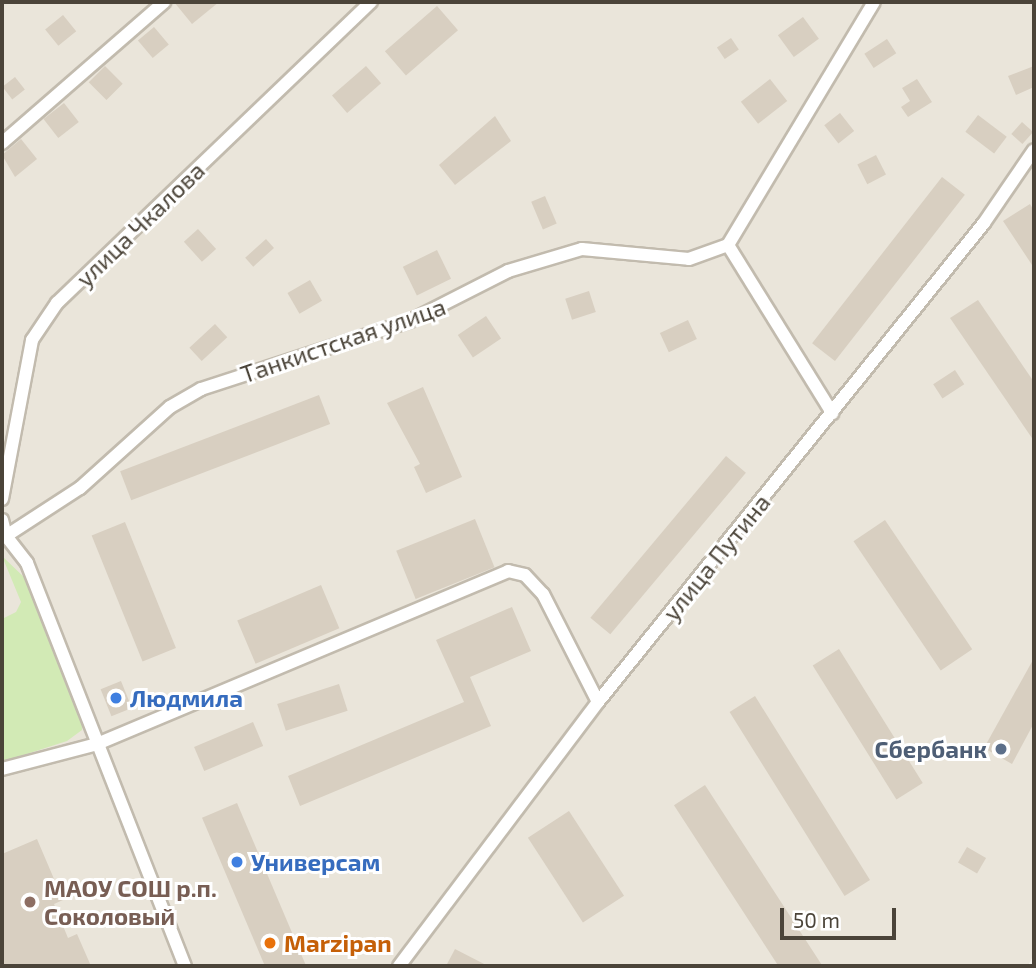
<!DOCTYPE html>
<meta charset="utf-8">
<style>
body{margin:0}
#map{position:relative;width:1036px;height:968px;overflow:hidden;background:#f6f3ec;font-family:"Exo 2",sans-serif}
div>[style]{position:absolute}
.residential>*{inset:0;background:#eae5da}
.green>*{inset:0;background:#d2eab5}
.building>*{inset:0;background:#d8cfc1;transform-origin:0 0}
.roads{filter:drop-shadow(2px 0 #c2bbae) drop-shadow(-2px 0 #c2bbae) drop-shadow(0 2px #c2bbae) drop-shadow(0 -2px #c2bbae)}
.minor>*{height:12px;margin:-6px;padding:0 6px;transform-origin:6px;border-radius:6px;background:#fff}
.dots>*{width:19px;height:19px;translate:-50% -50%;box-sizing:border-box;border:4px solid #fff;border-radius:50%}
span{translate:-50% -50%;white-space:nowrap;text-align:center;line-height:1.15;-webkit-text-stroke:6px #fff;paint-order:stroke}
.street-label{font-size:24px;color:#4b4439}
.shop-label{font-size:24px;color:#366cbe;font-weight:700}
.left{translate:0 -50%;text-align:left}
.service-label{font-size:24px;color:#4e5e75;font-weight:700}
.right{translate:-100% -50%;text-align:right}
.education-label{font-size:24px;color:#785e54;font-weight:700}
.food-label{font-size:24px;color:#c56008;font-weight:700}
.frame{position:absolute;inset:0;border:4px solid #4b4439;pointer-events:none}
.scale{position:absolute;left:780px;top:908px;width:116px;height:32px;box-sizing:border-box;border:4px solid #4b4439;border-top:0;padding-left:9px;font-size:21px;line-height:24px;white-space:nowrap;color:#4b4439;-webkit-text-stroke:5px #fff;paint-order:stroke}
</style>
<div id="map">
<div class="residential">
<i style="clip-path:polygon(2px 2px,1034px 2px,1034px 954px,1028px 966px,2px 966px)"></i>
</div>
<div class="green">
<i style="clip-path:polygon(2px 556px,27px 580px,83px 719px,82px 730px,67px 741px,2px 762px,2px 619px,16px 612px,21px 602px)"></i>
</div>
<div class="building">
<i style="clip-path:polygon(174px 2px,219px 2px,192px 24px)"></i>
<i style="left:437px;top:6px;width:32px;height:69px;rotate:49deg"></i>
<i style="left:63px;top:15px;width:21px;height:23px;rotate:51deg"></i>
<i style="left:803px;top:17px;width:27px;height:31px;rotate:54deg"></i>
<i style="left:154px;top:27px;width:23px;height:21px;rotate:50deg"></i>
<i style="left:731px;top:38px;width:14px;height:17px;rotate:56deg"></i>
<i style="left:887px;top:39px;width:17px;height:27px;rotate:57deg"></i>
<i style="left:105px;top:66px;width:25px;height:23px;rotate:45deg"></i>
<i style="left:366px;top:66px;width:23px;height:45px;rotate:49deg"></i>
<i style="clip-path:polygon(1034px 66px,1034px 87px,1016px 95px,1008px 76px)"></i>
<i style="left:15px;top:77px;width:16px;height:16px;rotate:52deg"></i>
<i style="left:770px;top:79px;width:28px;height:37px;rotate:52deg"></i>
<i style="clip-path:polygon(917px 79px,932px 102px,908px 117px,901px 107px,910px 101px,902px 88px)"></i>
<i style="left:64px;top:103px;width:24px;height:26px;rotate:52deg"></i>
<i style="left:840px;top:113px;width:23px;height:20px;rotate:52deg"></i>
<i style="left:978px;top:115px;width:36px;height:21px;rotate:37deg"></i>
<i style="clip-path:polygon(495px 116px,511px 141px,455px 185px,439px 165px)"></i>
<i style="left:1022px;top:122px;width:15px;height:16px;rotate:42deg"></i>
<i style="clip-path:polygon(21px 139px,37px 159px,15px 177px,2px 155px)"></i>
<i style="left:876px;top:155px;width:22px;height:21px;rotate:63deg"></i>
<i style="left:942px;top:177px;width:29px;height:211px;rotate:38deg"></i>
<i style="left:545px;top:196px;width:30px;height:15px;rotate:67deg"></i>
<i style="clip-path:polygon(1030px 204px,1034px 211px,1034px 268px,1003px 221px)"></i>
<i style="left:198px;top:229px;width:27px;height:19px;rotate:48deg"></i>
<i style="left:266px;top:239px;width:12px;height:28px;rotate:48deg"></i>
<i style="left:437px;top:250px;width:32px;height:38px;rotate:64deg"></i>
<i style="left:310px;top:280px;width:24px;height:26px;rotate:60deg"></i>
<i style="left:589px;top:291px;width:22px;height:25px;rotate:72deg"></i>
<i style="clip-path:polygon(978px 300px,1034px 382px,1034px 441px,950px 318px)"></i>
<i style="left:486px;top:316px;width:27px;height:34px;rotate:56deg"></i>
<i style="left:688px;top:320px;width:21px;height:31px;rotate:65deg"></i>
<i style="left:215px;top:324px;width:18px;height:35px;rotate:47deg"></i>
<i style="left:955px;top:370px;width:17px;height:26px;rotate:57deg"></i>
<i style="clip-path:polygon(423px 387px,462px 477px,426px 493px,414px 467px,420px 464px,387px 403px)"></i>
<i style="left:319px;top:395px;width:31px;height:213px;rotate:69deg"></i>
<i style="left:726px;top:456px;width:26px;height:211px;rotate:40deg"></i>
<i style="left:475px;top:519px;width:52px;height:85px;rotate:68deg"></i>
<i style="left:885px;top:520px;width:156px;height:38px;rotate:56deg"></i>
<i style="left:125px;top:522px;width:136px;height:36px;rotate:68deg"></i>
<i style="left:321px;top:585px;width:47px;height:91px;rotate:67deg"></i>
<i style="clip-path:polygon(512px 607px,531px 651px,470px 677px,491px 726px,300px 806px,288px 776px,464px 702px,436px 640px)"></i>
<i style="left:839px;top:649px;width:158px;height:31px;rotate:58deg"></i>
<i style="clip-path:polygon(1034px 658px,1034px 723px,1012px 764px,984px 748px)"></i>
<i style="left:121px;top:681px;width:29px;height:22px;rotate:68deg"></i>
<i style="left:339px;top:684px;width:28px;height:65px;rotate:72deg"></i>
<i style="left:755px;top:696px;width:217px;height:30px;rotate:58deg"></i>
<i style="left:253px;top:722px;width:26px;height:64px;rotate:67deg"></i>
<i style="left:705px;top:785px;width:217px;height:37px;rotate:57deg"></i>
<i style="left:237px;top:803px;width:177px;height:38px;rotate:67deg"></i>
<i style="left:569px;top:811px;width:101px;height:49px;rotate:57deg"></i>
<i style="clip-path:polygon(37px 839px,63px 900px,54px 904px,68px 938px,77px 934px,91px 966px,2px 966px,2px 854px)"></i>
<i style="left:967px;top:847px;width:22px;height:18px;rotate:30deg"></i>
<i style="clip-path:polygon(455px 949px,488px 966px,446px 966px)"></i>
</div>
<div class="roads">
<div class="minor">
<i style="left:2px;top:143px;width:215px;rotate:-41deg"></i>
<i style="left:728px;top:245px;width:198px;rotate:58.2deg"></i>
<i style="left:2px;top:499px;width:162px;rotate:-79.3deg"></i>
<i style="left:32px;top:340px;width:45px;rotate:-56deg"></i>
<i style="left:57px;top:303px;width:435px;rotate:-43.8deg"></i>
<i style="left:2px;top:520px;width:16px;rotate:76deg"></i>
<i style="left:6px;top:536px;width:34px;rotate:52deg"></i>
<i style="left:27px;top:563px;width:433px;rotate:68.6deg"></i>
<i style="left:6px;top:536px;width:88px;rotate:-33deg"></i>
<i style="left:80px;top:488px;width:121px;rotate:-42deg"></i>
<i style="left:170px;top:407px;width:36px;rotate:-30deg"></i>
<i style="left:201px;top:389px;width:220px;rotate:-18deg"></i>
<i style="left:410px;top:321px;width:110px;rotate:-27deg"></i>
<i style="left:508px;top:271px;width:77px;rotate:-16.6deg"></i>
<i style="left:582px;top:249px;width:107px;rotate:5.3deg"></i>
<i style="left:689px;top:259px;width:41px;rotate:-19.7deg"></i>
<i style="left:728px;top:245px;width:283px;rotate:-59deg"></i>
<i style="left:2px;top:769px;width:98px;rotate:-14.7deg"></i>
<i style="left:97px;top:744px;width:446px;rotate:-22.8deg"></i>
<i style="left:508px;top:571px;width:17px;rotate:13deg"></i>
<i style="left:525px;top:575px;width:26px;rotate:47deg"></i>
<i style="left:543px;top:594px;width:121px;rotate:63deg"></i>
<i style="left:399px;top:966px;width:331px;rotate:-53deg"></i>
<i style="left:598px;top:702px;width:615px;rotate:-51.14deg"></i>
<i style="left:984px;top:223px;width:88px;rotate:-55.6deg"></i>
</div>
</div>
<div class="dots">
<i style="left:116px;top:698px;background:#3f7fe0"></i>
<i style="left:1001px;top:749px;background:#5c6f8a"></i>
<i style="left:237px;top:862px;background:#3f7fe0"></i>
<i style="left:30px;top:902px;background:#8d6e63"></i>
<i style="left:270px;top:943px;background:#e8710a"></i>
</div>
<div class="street-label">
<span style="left:140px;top:224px;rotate:-44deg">улица Чкалова</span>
<span style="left:343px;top:340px;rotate:-19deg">Танкистская улица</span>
<span style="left:716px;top:557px;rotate:-51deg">улица Путина</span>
</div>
<div class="shop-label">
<span class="left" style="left:130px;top:698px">Людмила</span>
<span class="left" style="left:251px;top:862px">Универсам</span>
</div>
<div class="service-label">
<span class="right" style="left:987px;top:749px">Сбербанк</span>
</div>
<div class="education-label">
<span class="left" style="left:44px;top:902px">МАОУ СОШ р.п.<br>Соколовый</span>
</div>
<div class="food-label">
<span class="left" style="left:284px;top:943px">Marzipan</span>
</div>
<div class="frame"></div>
<div class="scale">50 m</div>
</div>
